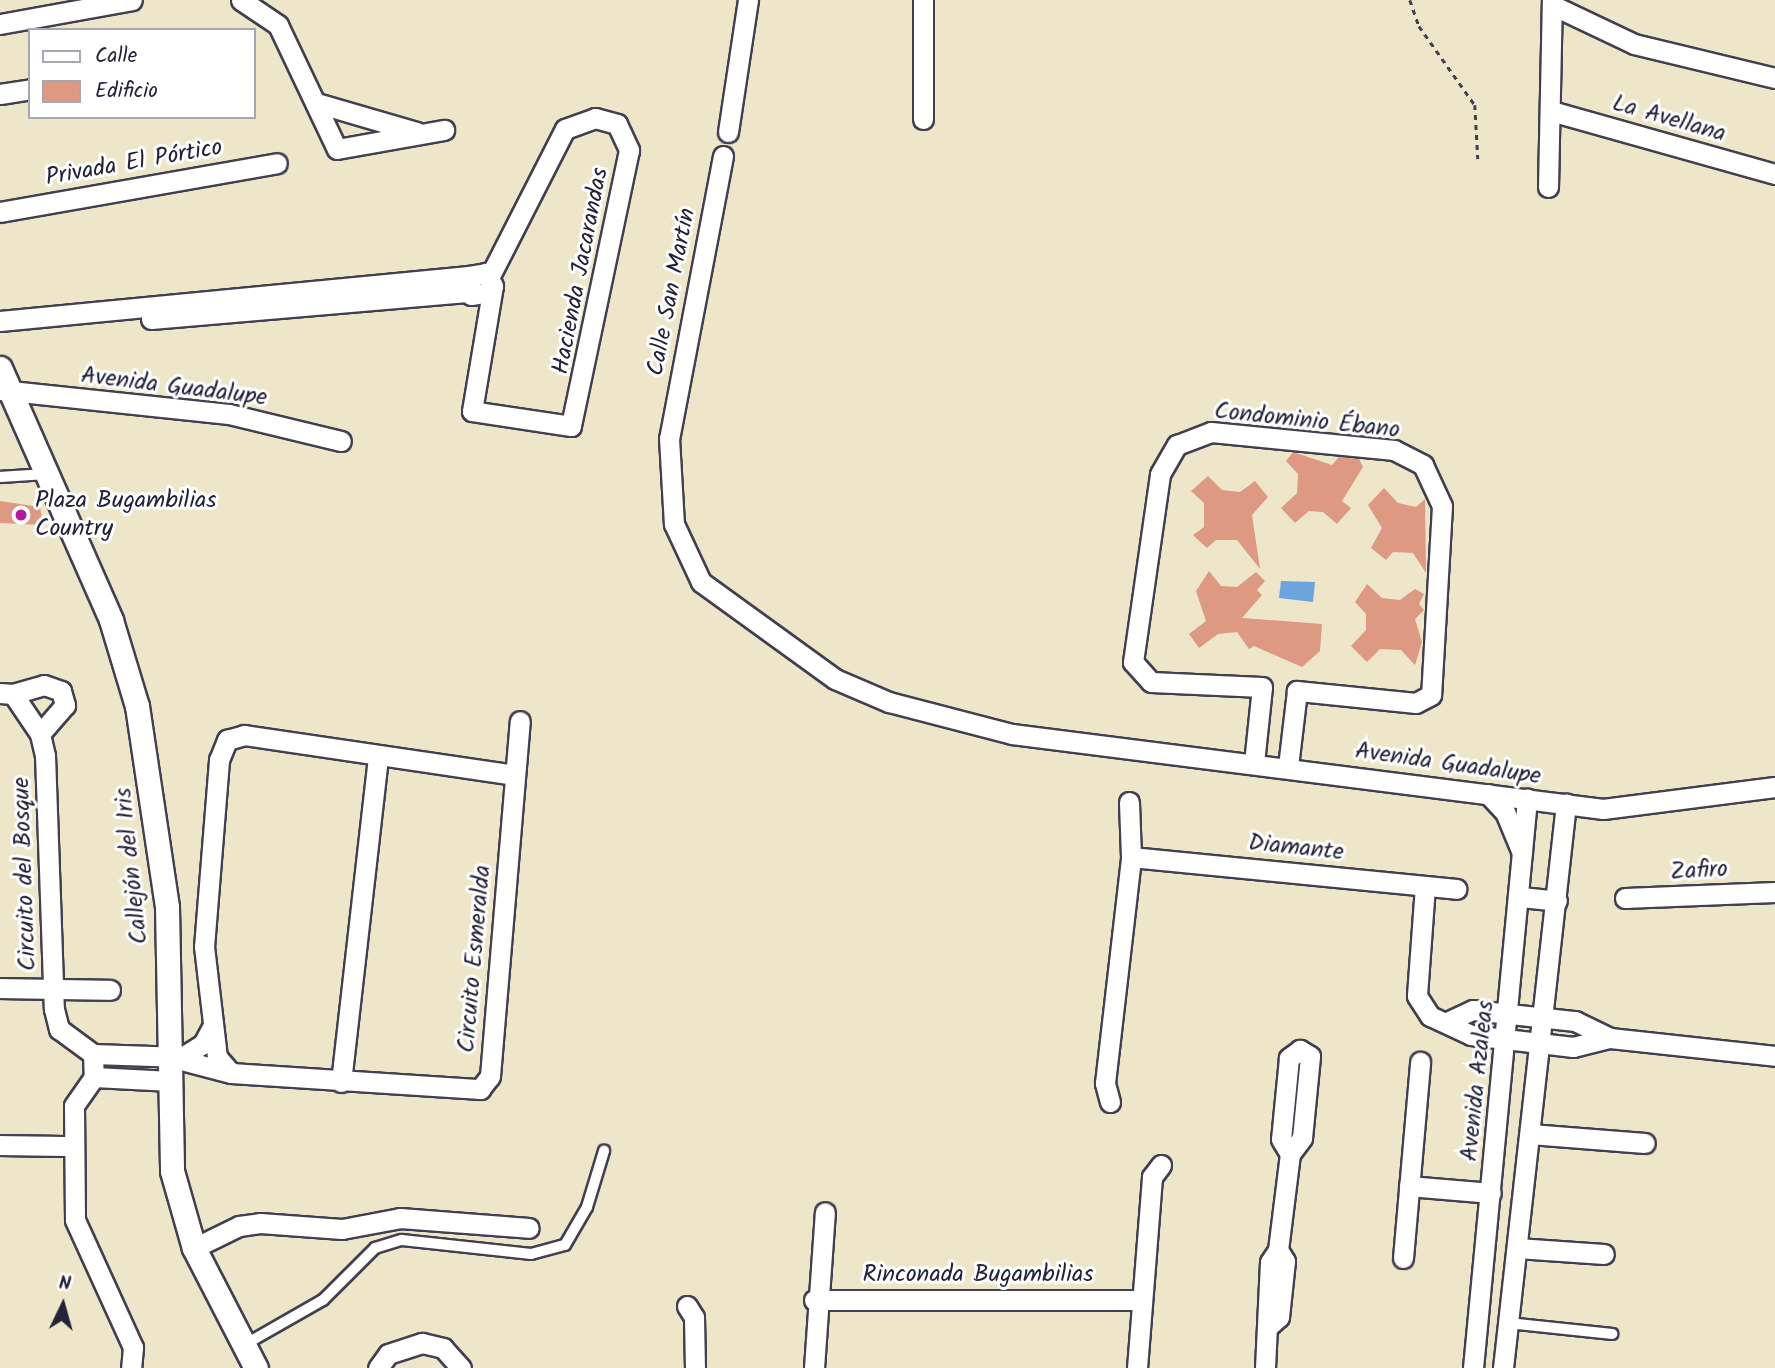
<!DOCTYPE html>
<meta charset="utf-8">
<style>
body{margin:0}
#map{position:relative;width:1775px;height:1368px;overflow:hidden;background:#eee6c9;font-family:Kalam,sans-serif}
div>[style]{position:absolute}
.water>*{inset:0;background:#6ca5db}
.building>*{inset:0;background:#de9983}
.path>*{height:2.5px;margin-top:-1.25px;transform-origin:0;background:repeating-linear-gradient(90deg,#413f50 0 5px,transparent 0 10px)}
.roads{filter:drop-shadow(2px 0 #413f50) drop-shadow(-2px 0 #413f50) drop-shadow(0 2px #413f50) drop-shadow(0 -2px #413f50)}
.service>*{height:10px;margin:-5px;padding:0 5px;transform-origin:5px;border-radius:5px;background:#fff}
.minor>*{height:19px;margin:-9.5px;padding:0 9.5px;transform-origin:9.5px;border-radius:9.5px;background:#fff}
.tertiary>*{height:23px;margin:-11.5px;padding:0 11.5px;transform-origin:11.5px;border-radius:11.5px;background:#fff}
.dots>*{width:19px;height:19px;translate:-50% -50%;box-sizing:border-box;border:4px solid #fff;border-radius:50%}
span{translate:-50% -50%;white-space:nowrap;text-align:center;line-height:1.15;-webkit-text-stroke:6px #fff;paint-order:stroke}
.street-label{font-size:24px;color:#22223b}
.poi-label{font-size:24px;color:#22223b}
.left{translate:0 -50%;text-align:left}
.legend{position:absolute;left:28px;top:28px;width:228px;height:91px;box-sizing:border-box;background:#fff;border:2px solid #a7a7b1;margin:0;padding:9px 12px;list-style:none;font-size:21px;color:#22223b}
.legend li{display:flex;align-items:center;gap:14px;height:35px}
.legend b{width:35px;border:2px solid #a7a7b1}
.north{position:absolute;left:28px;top:1270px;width:70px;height:70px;-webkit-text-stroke:5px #fff;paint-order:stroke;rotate:5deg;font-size:19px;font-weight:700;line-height:28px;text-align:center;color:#22223b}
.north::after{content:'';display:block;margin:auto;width:24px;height:32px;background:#22223b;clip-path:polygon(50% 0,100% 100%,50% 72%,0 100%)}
</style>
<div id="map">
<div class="water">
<i style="clip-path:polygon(1281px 581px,1315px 582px,1313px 602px,1279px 598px)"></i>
</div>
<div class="building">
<i style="clip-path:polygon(1293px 452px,1332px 465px,1339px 457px,1359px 459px,1363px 467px,1342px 501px,1351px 508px,1337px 524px,1323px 512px,1309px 511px,1295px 523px,1281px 508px,1297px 493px,1298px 474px,1286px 461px)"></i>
<i style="clip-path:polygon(1208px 476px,1222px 490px,1240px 492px,1255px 481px,1268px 497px,1252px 515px,1260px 569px,1237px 540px,1216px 540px,1207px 548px,1193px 535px,1204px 527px,1204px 503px,1191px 491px)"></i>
<i style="clip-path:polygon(1384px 488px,1398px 503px,1416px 507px,1425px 499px,1426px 573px,1413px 553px,1393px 552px,1386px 560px,1371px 548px,1382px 528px,1368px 505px)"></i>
<i style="clip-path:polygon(0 501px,40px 507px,43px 525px,0 523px)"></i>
<i style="clip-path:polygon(1209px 571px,1221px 586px,1237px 587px,1256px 572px,1265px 581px,1257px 590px,1262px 595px,1242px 618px,1322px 624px,1320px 651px,1302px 667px,1254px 646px,1249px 649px,1237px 632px,1218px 634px,1199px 648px,1189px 634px,1206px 621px,1196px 591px)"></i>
<i style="clip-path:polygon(1367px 584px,1382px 598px,1400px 600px,1415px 589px,1424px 594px,1419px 604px,1424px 610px,1415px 619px,1422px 642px,1415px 665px,1401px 650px,1380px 649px,1367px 662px,1351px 646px,1366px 630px,1366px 614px,1355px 602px)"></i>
</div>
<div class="path">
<i style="left:1410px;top:0;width:28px;rotate:71deg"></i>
<i style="left:1419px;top:26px;width:97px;rotate:54.7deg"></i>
<i style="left:1475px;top:105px;width:54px;rotate:86.8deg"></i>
</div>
<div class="roads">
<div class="service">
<i style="left:0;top:477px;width:45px;rotate:-3.8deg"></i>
<i style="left:1508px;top:1323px;width:105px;rotate:6deg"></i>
<i style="left:244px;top:1345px;width:91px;rotate:-29.7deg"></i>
<i style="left:323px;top:1300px;width:74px;rotate:-45deg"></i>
<i style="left:375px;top:1248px;width:28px;rotate:-17deg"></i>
<i style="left:402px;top:1240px;width:130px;rotate:6.2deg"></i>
<i style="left:531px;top:1254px;width:35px;rotate:-15deg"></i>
<i style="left:565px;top:1245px;width:44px;rotate:-59.9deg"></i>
<i style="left:587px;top:1207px;width:59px;rotate:-73.1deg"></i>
</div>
<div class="minor">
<i style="left:241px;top:0;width:45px;rotate:34deg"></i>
<i style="left:278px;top:25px;width:137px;rotate:64.6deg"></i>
<i style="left:337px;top:149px;width:109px;rotate:-10.1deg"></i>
<i style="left:923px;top:0;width:119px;rotate:90deg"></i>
<i style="left:1552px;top:5px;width:91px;rotate:25.4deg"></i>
<i style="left:1634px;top:44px;width:145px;rotate:13.6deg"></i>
<i style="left:0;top:24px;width:134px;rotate:-10.3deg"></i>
<i style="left:0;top:94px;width:30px;rotate:-9deg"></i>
<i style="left:317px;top:103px;width:104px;rotate:16.2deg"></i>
<i style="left:1551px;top:111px;width:233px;rotate:15.7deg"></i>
<i style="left:728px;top:132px;width:134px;rotate:-81.4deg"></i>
<i style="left:723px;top:156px;width:287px;rotate:100.8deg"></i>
<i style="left:669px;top:438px;width:86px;rotate:86.7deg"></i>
<i style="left:674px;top:524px;width:64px;rotate:65deg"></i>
<i style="left:701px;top:582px;width:165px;rotate:35.9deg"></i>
<i style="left:835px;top:679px;width:59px;rotate:23.1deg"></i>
<i style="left:889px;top:702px;width:127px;rotate:14.6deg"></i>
<i style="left:1012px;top:734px;width:596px;rotate:7.23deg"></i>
<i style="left:1603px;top:809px;width:173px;rotate:-7.3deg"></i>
<i style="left:1548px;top:187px;width:187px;rotate:-88.8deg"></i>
<i style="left:0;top:212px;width:281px;rotate:-10deg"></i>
<i style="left:490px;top:276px;width:165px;rotate:-63deg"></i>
<i style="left:565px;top:129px;width:32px;rotate:-20deg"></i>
<i style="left:595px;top:118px;width:23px;rotate:15deg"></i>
<i style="left:617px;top:124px;width:29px;rotate:65deg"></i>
<i style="left:629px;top:150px;width:282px;rotate:101.9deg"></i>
<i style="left:571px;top:426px;width:100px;rotate:-171.4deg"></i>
<i style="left:472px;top:411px;width:127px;rotate:-80.5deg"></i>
<i style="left:493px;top:286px;width:15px;rotate:-118deg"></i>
<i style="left:486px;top:273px;width:17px;rotate:170deg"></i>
<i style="left:469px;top:276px;width:19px;rotate:84deg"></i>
<i style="left:471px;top:295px;width:20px;rotate:-9deg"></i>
<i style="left:151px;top:319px;width:317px;rotate:-4.9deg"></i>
<i style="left:0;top:321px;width:471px;rotate:-5.5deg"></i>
<i style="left:1px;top:390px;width:229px;rotate:6deg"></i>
<i style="left:229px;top:414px;width:115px;rotate:13.6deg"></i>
<i style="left:0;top:693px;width:13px;rotate:4deg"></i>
<i style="left:13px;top:694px;width:48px;rotate:56deg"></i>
<i style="left:40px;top:734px;width:22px;rotate:77deg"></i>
<i style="left:45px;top:755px;width:254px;rotate:88deg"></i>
<i style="left:54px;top:1009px;width:21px;rotate:76deg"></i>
<i style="left:59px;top:1029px;width:42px;rotate:36.3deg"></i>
<i style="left:93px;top:1054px;width:23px;rotate:88deg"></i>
<i style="left:94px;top:1077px;width:35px;rotate:125deg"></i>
<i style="left:74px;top:1106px;width:114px;rotate:89.5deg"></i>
<i style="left:75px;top:1220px;width:140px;rotate:65.5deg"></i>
<i style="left:133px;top:1347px;width:21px;rotate:95deg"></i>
<i style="left:13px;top:694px;width:32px;rotate:-16deg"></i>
<i style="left:44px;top:685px;width:18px;rotate:19deg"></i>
<i style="left:61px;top:691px;width:15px;rotate:74deg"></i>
<i style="left:65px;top:705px;width:38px;rotate:131deg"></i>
<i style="left:1254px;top:763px;width:76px;rotate:-84deg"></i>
<i style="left:1262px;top:687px;width:111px;rotate:-177.4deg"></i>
<i style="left:1151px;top:682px;width:27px;rotate:-132deg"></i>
<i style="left:1133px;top:662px;width:190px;rotate:-81.8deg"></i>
<i style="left:1160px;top:474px;width:34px;rotate:-60deg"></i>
<i style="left:1177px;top:445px;width:36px;rotate:-21deg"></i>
<i style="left:1211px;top:432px;width:184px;rotate:5.6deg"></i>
<i style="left:1394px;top:450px;width:33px;rotate:27deg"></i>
<i style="left:1423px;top:465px;width:45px;rotate:65.1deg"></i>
<i style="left:1442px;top:506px;width:189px;rotate:93.3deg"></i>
<i style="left:1431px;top:695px;width:17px;rotate:152deg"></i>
<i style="left:1416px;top:703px;width:120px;rotate:-174.2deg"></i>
<i style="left:1297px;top:691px;width:77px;rotate:96.8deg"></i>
<i style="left:1488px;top:794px;width:25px;rotate:47deg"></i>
<i style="left:1505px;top:812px;width:44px;rotate:67.5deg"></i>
<i style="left:1131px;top:857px;width:327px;rotate:5.6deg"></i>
<i style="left:1425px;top:886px;width:110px;rotate:94.2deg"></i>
<i style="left:1417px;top:996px;width:24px;rotate:57deg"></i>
<i style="left:1430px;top:1016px;width:45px;rotate:24.9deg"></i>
<i style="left:1471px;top:1035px;width:103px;rotate:6.7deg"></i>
<i style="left:1573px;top:1047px;width:38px;rotate:-14deg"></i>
<i style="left:1610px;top:1038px;width:166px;rotate:6.2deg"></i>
<i style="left:1521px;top:897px;width:36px;rotate:6deg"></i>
<i style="left:1625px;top:898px;width:150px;rotate:-2.3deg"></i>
<i style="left:0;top:988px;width:110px;rotate:1deg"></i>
<i style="left:1449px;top:1021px;width:26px;rotate:-25deg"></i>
<i style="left:1473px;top:1010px;width:103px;rotate:6.2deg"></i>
<i style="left:1575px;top:1021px;width:39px;rotate:26deg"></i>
<i style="left:93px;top:1054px;width:89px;rotate:1.9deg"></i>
<i style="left:182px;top:1057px;width:25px;rotate:-32deg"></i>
<i style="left:203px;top:1044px;width:21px;rotate:-62deg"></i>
<i style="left:170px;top:1057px;width:63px;rotate:14.7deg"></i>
<i style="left:231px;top:1073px;width:250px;rotate:3.7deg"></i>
<i style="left:480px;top:1089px;width:16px;rotate:-52deg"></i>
<i style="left:490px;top:1076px;width:356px;rotate:-85.2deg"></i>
<i style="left:231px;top:1073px;width:21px;rotate:-131deg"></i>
<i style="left:217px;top:1057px;width:111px;rotate:-96.7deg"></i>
<i style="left:204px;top:947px;width:188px;rotate:-85.4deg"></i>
<i style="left:219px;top:760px;width:22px;rotate:-68deg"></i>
<i style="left:227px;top:740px;width:18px;rotate:-16deg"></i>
<i style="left:244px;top:735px;width:273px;rotate:8.4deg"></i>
<i style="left:94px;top:1077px;width:77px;rotate:3deg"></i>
<i style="left:341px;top:1082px;width:327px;rotate:-83.5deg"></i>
<i style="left:1110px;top:1102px;width:20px;rotate:-105deg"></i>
<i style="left:1105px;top:1083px;width:227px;rotate:-83.4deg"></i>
<i style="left:1131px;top:857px;width:55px;rotate:-92.1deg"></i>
<i style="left:1530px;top:1134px;width:115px;rotate:4.5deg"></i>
<i style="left:0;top:1145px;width:72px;rotate:0.8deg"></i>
<i style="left:1409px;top:1186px;width:82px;rotate:4.9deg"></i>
<i style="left:194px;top:1248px;width:50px;rotate:-26.1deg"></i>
<i style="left:239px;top:1226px;width:21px;rotate:-8deg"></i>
<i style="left:260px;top:1223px;width:82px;rotate:4.2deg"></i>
<i style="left:342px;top:1229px;width:59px;rotate:-10.7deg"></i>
<i style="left:400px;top:1218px;width:129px;rotate:4.4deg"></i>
<i style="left:1517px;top:1248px;width:87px;rotate:3.9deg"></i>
<i style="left:1403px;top:1258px;width:197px;rotate:-85deg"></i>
<i style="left:814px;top:1300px;width:327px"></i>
<i style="left:687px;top:1306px;width:13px;rotate:58deg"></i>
<i style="left:694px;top:1317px;width:51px;rotate:88.9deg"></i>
<i style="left:1270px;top:1325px;width:12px;rotate:-42deg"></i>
<i style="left:1279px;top:1317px;width:56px;rotate:-83.9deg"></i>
<i style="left:1285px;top:1261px;width:13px;rotate:-122deg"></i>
<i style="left:378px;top:1368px;width:17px;rotate:-54deg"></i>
<i style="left:388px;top:1354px;width:36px;rotate:-18deg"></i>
<i style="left:422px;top:1343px;width:22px;rotate:13deg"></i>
<i style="left:443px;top:1348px;width:27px;rotate:48deg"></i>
<i style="left:814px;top:1368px;width:156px;rotate:-86deg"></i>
<i style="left:1137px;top:1368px;width:192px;rotate:-85.5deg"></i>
<i style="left:1152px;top:1177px;width:15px;rotate:-53deg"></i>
<i style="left:1265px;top:1368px;width:106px;rotate:-87.3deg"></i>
<i style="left:1270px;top:1262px;width:14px;rotate:-56deg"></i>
<i style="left:1278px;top:1250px;width:97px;rotate:-82.9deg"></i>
<i style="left:1290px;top:1154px;width:20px;rotate:-53deg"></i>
<i style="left:1302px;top:1138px;width:82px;rotate:-84.4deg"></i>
<i style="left:1310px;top:1056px;width:12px;rotate:-149deg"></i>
<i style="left:1300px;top:1050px;width:14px;rotate:144deg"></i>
<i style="left:1289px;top:1058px;width:81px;rotate:95.6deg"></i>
<i style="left:1281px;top:1139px;width:17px;rotate:59deg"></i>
<i style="left:1473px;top:1368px;width:572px;rotate:-84.58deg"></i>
<i style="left:1503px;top:1368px;width:568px;rotate:-83.63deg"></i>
</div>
<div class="tertiary">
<i style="left:0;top:368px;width:275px;rotate:66.2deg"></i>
<i style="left:111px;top:620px;width:90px;rotate:73.2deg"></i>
<i style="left:137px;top:706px;width:203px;rotate:81.5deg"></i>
<i style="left:167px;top:907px;width:264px;rotate:88.9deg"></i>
<i style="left:172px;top:1171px;width:80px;rotate:74.1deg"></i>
<i style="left:194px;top:1248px;width:135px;rotate:62.7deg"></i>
</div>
</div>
<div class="dots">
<i style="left:21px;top:515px;background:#b5179e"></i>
</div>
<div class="street-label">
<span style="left:1669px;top:119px;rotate:16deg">La Avellana</span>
<span style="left:134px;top:163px;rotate:-10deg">Privada El Pórtico</span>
<span style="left:581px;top:271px;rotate:-79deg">Hacienda Jacarandas</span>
<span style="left:672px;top:292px;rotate:-79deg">Calle San Martín</span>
<span style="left:174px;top:387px;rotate:7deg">Avenida Guadalupe</span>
<span style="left:1307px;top:421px;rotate:6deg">Condominio Ébano</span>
<span style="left:1448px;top:764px;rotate:8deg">Avenida Guadalupe</span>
<span style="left:1296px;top:848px;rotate:6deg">Diamante</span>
<span style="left:132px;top:866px;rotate:-96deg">Callejón del Iris</span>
<span style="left:1699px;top:871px;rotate:-3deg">Zafiro</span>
<span style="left:25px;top:874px;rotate:-92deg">Circuito del Bosque</span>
<span style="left:475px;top:959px;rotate:-85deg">Circuito Esmeralda</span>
<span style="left:1478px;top:1081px;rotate:-84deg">Avenida Azaleas</span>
<span style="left:978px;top:1275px">Rinconada Bugambilias</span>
</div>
<div class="poi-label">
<span class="left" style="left:35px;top:515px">Plaza Bugambilias<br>Country</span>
</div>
<ul class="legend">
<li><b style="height:9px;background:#fff"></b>Calle</li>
<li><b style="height:19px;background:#de9983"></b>Edificio</li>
</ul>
<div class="north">N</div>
</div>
